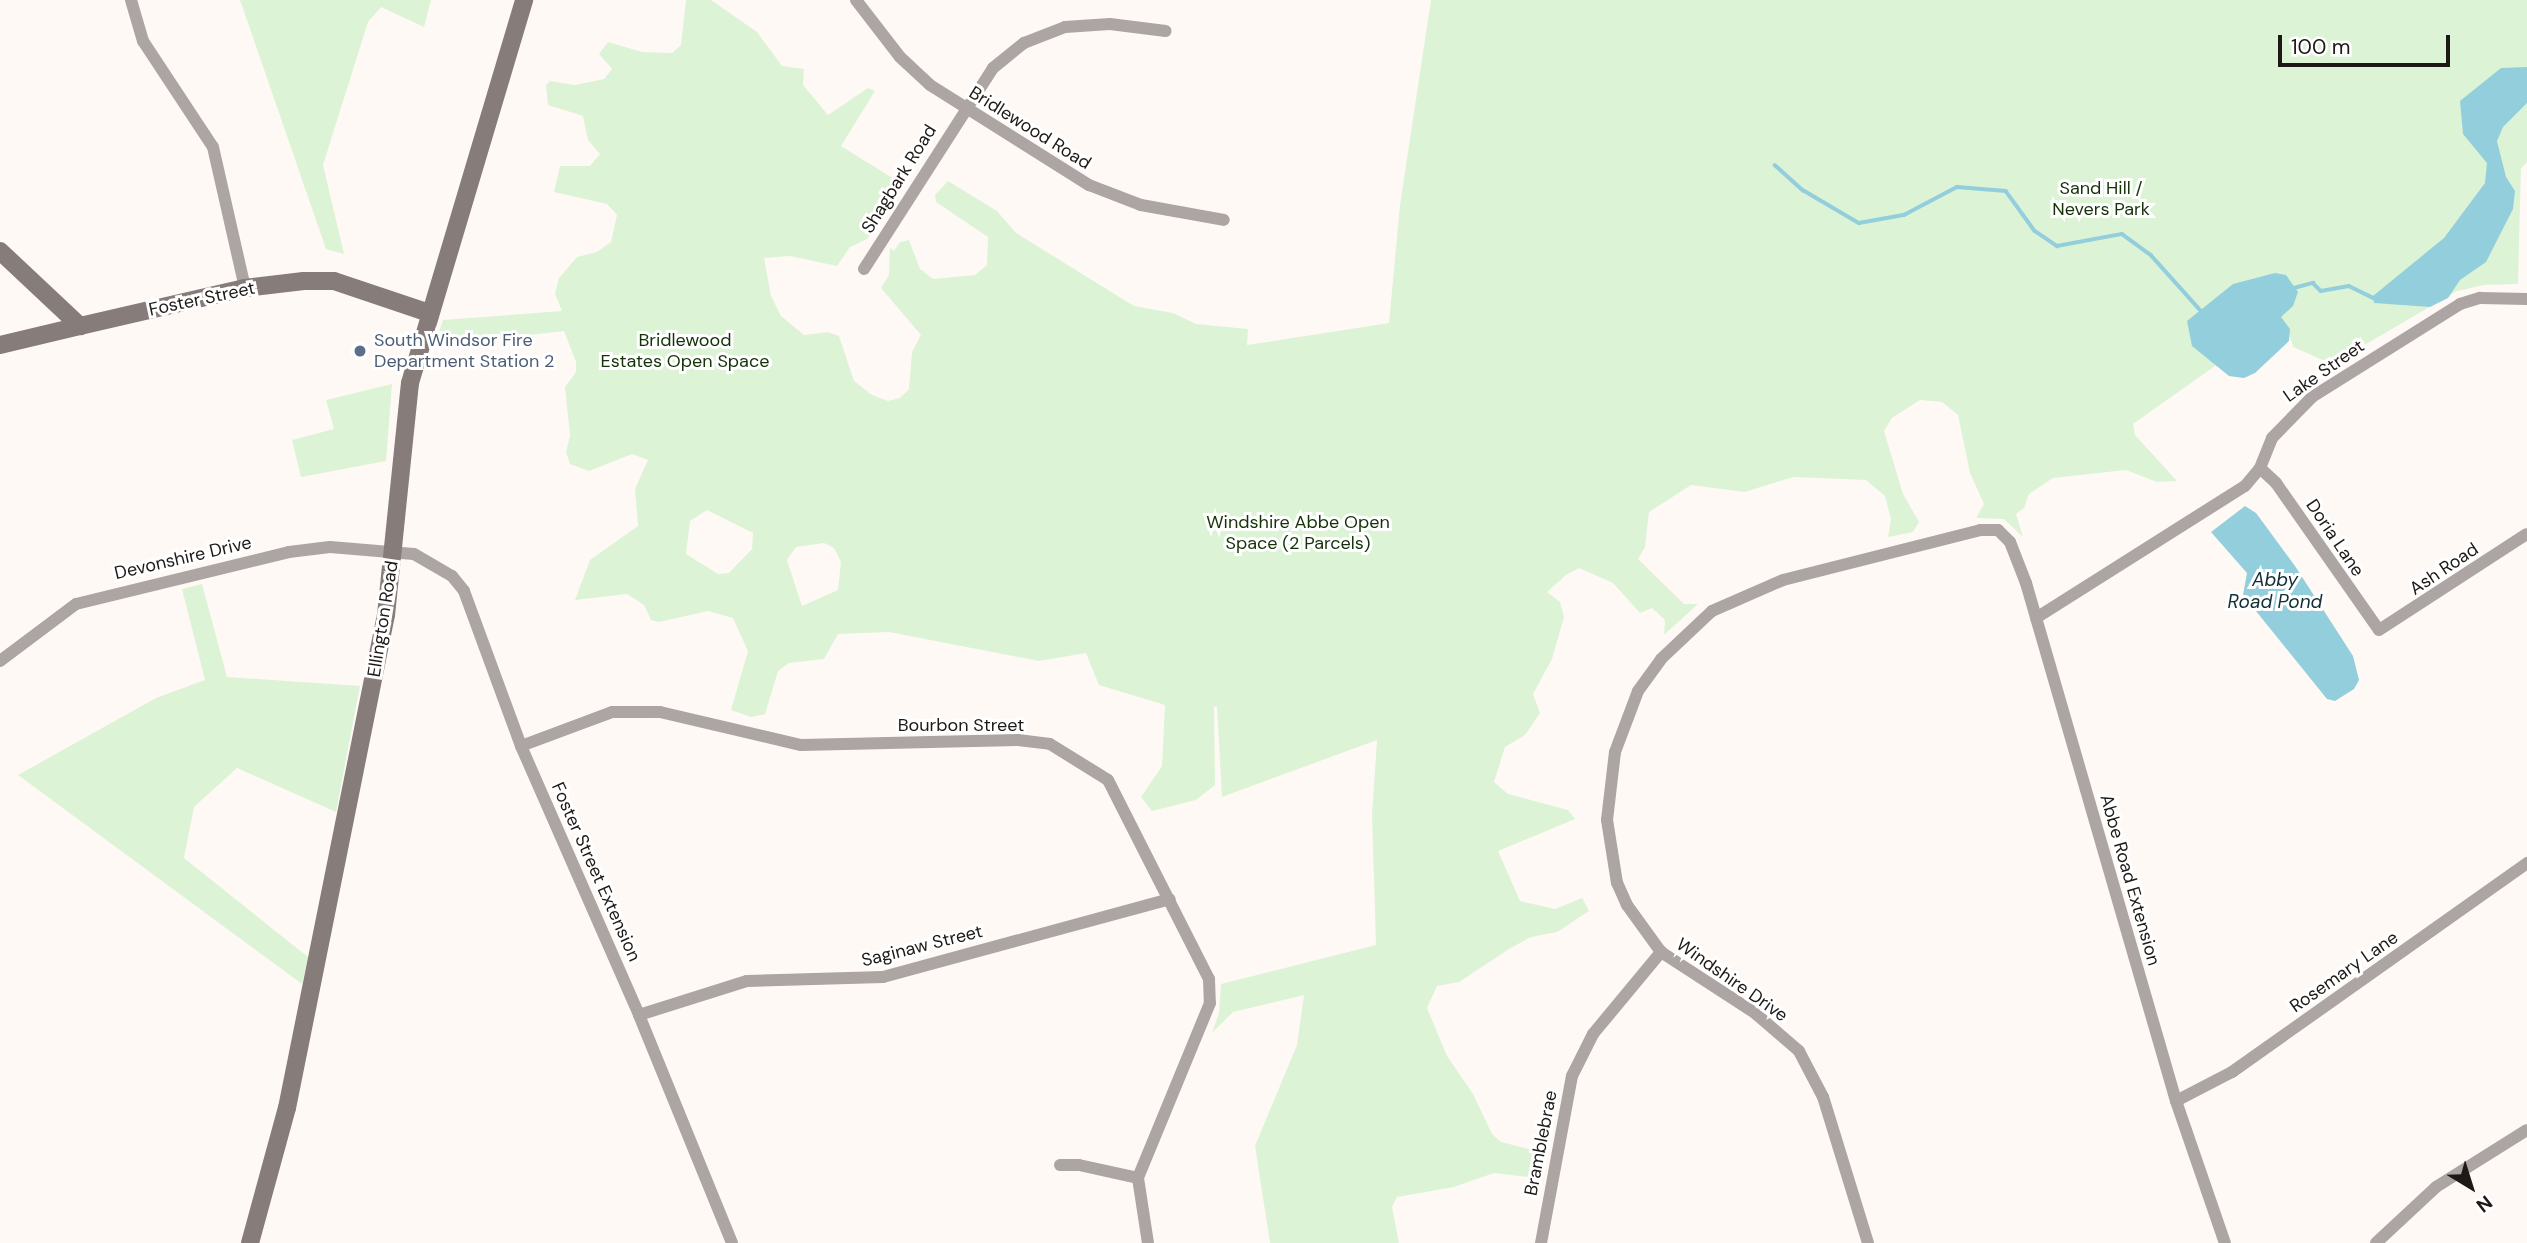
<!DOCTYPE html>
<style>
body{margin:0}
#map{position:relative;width:2527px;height:1243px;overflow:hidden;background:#fff9f5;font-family:"DM Sans",sans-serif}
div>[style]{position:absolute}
.green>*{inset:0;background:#ddf3d6}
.water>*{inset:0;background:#93cedd}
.stream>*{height:3.5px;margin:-1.75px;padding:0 1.75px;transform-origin:1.75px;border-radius:1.75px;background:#93cedd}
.street>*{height:12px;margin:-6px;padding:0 6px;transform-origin:6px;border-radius:6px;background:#aca5a3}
.secondary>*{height:18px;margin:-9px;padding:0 9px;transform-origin:9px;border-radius:9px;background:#867c7a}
.dots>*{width:19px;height:19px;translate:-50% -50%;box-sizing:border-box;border:4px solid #fff;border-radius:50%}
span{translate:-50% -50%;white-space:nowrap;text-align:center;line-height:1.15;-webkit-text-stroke:6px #fff;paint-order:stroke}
.street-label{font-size:18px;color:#1e1916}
.park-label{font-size:18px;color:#143208}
.service-label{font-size:18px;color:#4e5e75}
.left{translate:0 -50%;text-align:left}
.water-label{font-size:19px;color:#102e35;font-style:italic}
.north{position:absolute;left:2436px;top:1152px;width:70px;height:70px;-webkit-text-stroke:5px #fff;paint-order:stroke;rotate:142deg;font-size:19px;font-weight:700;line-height:28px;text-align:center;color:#1e1916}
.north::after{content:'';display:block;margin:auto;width:24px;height:32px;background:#1e1916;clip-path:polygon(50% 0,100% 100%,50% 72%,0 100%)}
.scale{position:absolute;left:2278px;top:35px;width:172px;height:32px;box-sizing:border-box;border:4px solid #1e1916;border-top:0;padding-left:9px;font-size:21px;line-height:24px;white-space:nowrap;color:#1e1916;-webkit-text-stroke:5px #fff;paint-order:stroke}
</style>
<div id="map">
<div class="green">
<i style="clip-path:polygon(240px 0,431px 0,424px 27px,381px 7px,368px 22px,323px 165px,344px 254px,326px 249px)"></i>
<i style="clip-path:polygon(evenodd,686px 0,711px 0,757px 32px,782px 66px,804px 69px,803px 85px,828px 115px,868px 88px,875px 91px,841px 146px,902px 184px,890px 205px,867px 239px,850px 247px,837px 266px,790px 256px,764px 258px,771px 296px,781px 316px,804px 335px,828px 332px,839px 336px,854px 381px,872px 395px,888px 401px,900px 398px,909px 389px,912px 352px,921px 335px,881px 288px,889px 275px,890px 248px,894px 251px,900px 242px,909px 240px,920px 269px,933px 279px,975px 275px,987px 265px,988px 237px,936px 202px,935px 195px,948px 181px,997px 211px,1016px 233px,1134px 306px,1173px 313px,1196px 324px,1248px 329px,1247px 345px,1389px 323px,1400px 205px,1431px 0,2527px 0,2527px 162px,2521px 168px,2518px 284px,2484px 285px,2457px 291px,2332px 364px,2293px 347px,2287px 326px,2280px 320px,2133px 424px,2135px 435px,2177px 481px,2157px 482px,2126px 470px,2053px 478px,2029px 494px,2024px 508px,2016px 514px,2023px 537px,2004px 519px,1976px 518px,1984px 504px,1970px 473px,1958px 415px,1942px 402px,1920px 400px,1892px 418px,1884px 431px,1903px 494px,1919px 522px,1913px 532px,1888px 537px,1891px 519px,1885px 496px,1866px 480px,1793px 477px,1745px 492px,1691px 485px,1649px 512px,1645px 547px,1638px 559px,1684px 604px,1698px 604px,1664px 635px,1665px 620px,1652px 608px,1640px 613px,1613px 583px,1579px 568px,1566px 575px,1547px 592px,1560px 602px,1564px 617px,1552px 659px,1533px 694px,1540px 713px,1525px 735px,1505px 747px,1494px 782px,1508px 794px,1568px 810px,1575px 819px,1498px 851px,1520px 901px,1555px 909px,1582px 898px,1589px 911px,1557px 932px,1531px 937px,1509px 949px,1459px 982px,1437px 986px,1427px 1008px,1447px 1056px,1473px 1094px,1492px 1134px,1501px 1142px,1533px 1150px,1529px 1177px,1494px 1173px,1454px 1187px,1397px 1197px,1392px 1207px,1399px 1243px,1270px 1243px,1255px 1146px,1297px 1045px,1304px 995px,1233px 1012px,1212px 1033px,1219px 1013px,1221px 984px,1376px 945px,1372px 815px,1377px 740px,1222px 797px,1217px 707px,1214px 706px,1215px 785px,1196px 800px,1152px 811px,1141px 797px,1162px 766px,1165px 705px,1099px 685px,1086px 653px,1039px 661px,889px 632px,838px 634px,824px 659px,789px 663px,778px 671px,765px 714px,751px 717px,731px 710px,748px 651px,733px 618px,708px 611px,659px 622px,651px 620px,644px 605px,627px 594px,575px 600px,590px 560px,638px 526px,635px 489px,648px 460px,632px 454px,589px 471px,570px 464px,566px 452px,570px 436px,565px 387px,576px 372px,576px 362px,564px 331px,434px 346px,443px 320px,562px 311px,555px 294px,559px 278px,577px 257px,597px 252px,611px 242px,617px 215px,607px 204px,554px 192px,560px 166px,590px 166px,600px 154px,588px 140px,583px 116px,548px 105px,546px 85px,550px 81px,575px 85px,604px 79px,612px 69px,599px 54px,608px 42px,642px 52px,672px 53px,681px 45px,686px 0,707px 510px,753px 533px,752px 549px,729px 573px,718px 574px,686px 554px,690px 521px,707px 510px,686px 0,824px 543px,834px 548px,841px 562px,838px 590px,802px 606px,787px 560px,796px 547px,824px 543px)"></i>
<i style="clip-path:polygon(392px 384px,386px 461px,301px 477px,292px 440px,334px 429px,326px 400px)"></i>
<i style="clip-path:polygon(202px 584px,227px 677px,360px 686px,336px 812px,237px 768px,194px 807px,184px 858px,308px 957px,302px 984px,18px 775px,156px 698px,205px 680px,182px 589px)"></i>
</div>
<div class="water">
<i style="clip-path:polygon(2527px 67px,2527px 103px,2503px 127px,2497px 141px,2506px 177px,2515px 191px,2513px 209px,2486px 262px,2460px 280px,2448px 298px,2430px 307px,2374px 303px,2373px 296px,2444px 238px,2485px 183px,2487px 163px,2463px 134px,2460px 101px,2501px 68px)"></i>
<i style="clip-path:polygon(2275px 273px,2286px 275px,2298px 292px,2293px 306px,2281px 317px,2290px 329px,2289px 341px,2255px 373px,2244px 378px,2229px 376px,2192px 346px,2187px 321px,2233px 284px)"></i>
<i style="clip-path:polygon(2245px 506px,2256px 513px,2295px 566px,2353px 656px,2359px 680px,2354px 689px,2335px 701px,2327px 699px,2243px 595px,2247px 573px,2211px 532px)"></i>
</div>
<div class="stream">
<i style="left:1775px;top:165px;width:38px;rotate:42deg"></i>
<i style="left:1803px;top:190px;width:65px;rotate:30.5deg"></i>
<i style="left:1859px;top:223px;width:46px;rotate:-10.1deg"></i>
<i style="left:1904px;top:215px;width:60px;rotate:-27.8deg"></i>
<i style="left:1957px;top:187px;width:49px;rotate:4.7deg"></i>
<i style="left:2006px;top:191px;width:49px;rotate:54.1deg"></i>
<i style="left:2035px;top:231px;width:27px;rotate:34deg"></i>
<i style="left:2057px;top:246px;width:66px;rotate:-10.5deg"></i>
<i style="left:2122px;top:234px;width:36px;rotate:36deg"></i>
<i style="left:2151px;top:255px;width:78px;rotate:48.1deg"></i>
<i style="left:2294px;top:288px;width:20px;rotate:-15deg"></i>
<i style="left:2313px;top:283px;width:11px;rotate:45deg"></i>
<i style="left:2321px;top:291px;width:28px;rotate:-10deg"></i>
<i style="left:2349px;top:286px;width:30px;rotate:26deg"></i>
</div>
<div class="street">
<i style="left:131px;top:0;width:43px;rotate:73.7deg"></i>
<i style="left:143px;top:41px;width:127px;rotate:56.6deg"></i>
<i style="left:213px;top:147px;width:145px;rotate:77.2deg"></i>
<i style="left:856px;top:0;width:72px;rotate:52.3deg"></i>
<i style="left:900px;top:57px;width:41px;rotate:43deg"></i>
<i style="left:930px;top:85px;width:188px;rotate:32.2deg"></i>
<i style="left:1089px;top:185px;width:56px;rotate:21deg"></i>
<i style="left:1141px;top:205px;width:84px;rotate:10.2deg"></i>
<i style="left:864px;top:269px;width:239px;rotate:-57.3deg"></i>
<i style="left:993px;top:68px;width:40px;rotate:-39deg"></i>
<i style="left:1024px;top:43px;width:44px;rotate:-21.3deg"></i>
<i style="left:1065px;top:27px;width:45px;rotate:-3.8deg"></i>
<i style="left:1110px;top:24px;width:56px;rotate:7.1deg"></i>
<i style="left:2260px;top:468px;width:22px;rotate:43deg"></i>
<i style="left:2276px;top:483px;width:179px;rotate:55deg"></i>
<i style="left:2379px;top:630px;width:176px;rotate:-33deg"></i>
<i style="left:2036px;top:618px;width:247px;rotate:-32.3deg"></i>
<i style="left:2245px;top:486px;width:23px;rotate:-50deg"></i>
<i style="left:2260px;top:468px;width:32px;rotate:-68deg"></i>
<i style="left:2272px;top:438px;width:57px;rotate:-45.7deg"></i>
<i style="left:2312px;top:397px;width:175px;rotate:-32.1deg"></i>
<i style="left:2460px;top:304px;width:21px;rotate:-17deg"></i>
<i style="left:2480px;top:298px;width:47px;rotate:1.2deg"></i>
<i style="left:0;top:661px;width:95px;rotate:-36.9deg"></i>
<i style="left:76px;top:604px;width:219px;rotate:-13.7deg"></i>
<i style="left:289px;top:552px;width:41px;rotate:-7deg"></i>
<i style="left:330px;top:547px;width:84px;rotate:4.8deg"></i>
<i style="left:414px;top:554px;width:44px;rotate:30.1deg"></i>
<i style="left:452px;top:576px;width:19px;rotate:51deg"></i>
<i style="left:464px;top:591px;width:165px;rotate:69.8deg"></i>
<i style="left:521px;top:746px;width:294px;rotate:66.3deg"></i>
<i style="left:639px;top:1015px;width:246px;rotate:67.8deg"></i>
<i style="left:521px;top:746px;width:97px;rotate:-20.5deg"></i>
<i style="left:612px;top:712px;width:48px"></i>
<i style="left:660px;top:712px;width:145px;rotate:13.2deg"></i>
<i style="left:801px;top:745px;width:217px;rotate:-1.3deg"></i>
<i style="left:1018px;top:740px;width:32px;rotate:7deg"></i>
<i style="left:1050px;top:744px;width:68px;rotate:31.8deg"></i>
<i style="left:1108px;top:780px;width:223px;rotate:63.1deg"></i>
<i style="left:1209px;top:979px;width:24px;rotate:88deg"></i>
<i style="left:1210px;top:1003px;width:189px;rotate:112.4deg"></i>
<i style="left:1138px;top:1178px;width:66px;rotate:81.3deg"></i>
<i style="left:639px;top:1015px;width:113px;rotate:-17.5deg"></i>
<i style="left:747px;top:981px;width:136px;rotate:-1.7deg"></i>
<i style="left:883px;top:977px;width:297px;rotate:-15.2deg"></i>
<i style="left:2176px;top:1101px;width:63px;rotate:-27.4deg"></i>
<i style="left:2232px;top:1072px;width:362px;rotate:-35.3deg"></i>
<i style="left:1060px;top:1165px;width:19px"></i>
<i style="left:1079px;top:1165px;width:60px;rotate:12.4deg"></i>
<i style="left:1541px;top:1243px;width:170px;rotate:-79.5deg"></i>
<i style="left:1572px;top:1076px;width:47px;rotate:-63.4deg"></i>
<i style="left:1593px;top:1034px;width:107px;rotate:-50.3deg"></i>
<i style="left:1868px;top:1243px;width:153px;rotate:-107.1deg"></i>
<i style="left:1823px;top:1097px;width:52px;rotate:-117.6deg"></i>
<i style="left:1799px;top:1051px;width:58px;rotate:-139.2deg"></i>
<i style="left:1755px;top:1013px;width:112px;rotate:-147deg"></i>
<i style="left:1661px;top:952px;width:58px;rotate:-125.9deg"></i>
<i style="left:1627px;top:905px;width:24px;rotate:-114deg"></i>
<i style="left:1617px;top:883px;width:64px;rotate:-99deg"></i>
<i style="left:1607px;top:820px;width:68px;rotate:-83.3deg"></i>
<i style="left:1615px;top:752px;width:65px;rotate:-69.3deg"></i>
<i style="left:1638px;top:691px;width:39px;rotate:-54deg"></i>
<i style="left:1661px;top:659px;width:70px;rotate:-43.3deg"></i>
<i style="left:1712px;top:611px;width:77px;rotate:-23.6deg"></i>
<i style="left:1783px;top:580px;width:203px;rotate:-14.2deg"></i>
<i style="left:1980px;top:530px;width:18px"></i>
<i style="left:1998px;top:530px;width:17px;rotate:45deg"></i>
<i style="left:2010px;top:542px;width:44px;rotate:68.7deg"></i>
<i style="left:2026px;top:583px;width:539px;rotate:73.85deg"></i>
<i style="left:2176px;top:1101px;width:150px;rotate:71deg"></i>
<i style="left:2376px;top:1243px;width:82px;rotate:-43deg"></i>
<i style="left:2436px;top:1187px;width:107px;rotate:-32.1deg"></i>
</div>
<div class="secondary">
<i style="left:0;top:251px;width:110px;rotate:43.2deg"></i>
<i style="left:80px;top:326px;width:169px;rotate:-13deg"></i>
<i style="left:245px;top:288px;width:59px;rotate:-6.8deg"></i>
<i style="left:304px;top:281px;width:30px"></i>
<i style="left:334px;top:281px;width:100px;rotate:18.6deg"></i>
<i style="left:0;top:345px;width:82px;rotate:-13.4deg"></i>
<i style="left:250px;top:1243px;width:140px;rotate:-74.7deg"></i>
<i style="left:287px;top:1108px;width:503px;rotate:-78.65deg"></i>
<i style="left:386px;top:615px;width:233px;rotate:-84.1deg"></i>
<i style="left:410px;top:383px;width:400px;rotate:-73.4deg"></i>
</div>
<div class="dots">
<i style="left:360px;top:351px;background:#5c6f8a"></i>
</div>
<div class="street-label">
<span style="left:1030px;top:128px;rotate:32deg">Bridlewood Road</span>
<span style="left:899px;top:179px;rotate:-58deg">Shagbark Road</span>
<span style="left:202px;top:299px;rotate:-12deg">Foster Street</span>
<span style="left:2324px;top:371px;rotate:-35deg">Lake Street</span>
<span style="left:2335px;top:538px;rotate:56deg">Doria Lane</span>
<span style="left:183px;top:558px;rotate:-13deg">Devonshire Drive</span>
<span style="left:2444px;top:569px;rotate:-34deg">Ash Road</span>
<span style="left:383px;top:619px;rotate:-81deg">Ellington Road</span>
<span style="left:961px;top:725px">Bourbon Street</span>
<span style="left:596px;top:872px;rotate:66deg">Foster Street Extension</span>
<span style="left:2130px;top:880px;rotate:74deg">Abbe Road Extension</span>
<span style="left:922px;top:946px;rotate:-14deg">Saginaw Street</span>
<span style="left:2344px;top:972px;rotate:-35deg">Rosemary Lane</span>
<span style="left:1732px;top:980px;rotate:35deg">Windshire Drive</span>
<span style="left:1541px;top:1143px;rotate:-79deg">Bramblebrae</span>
</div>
<div class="park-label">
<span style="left:2101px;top:199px">Sand Hill /<br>Nevers Park</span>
<span style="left:685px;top:351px">Bridlewood<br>Estates Open Space</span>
<span style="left:1298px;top:533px">Windshire Abbe Open<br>Space (2 Parcels)</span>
</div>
<div class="service-label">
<span class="left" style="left:374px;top:351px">South Windsor Fire<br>Department Station 2</span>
</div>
<div class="water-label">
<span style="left:2275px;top:591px">Abby<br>Road Pond</span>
</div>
<div class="north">N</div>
<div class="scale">100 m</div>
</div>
